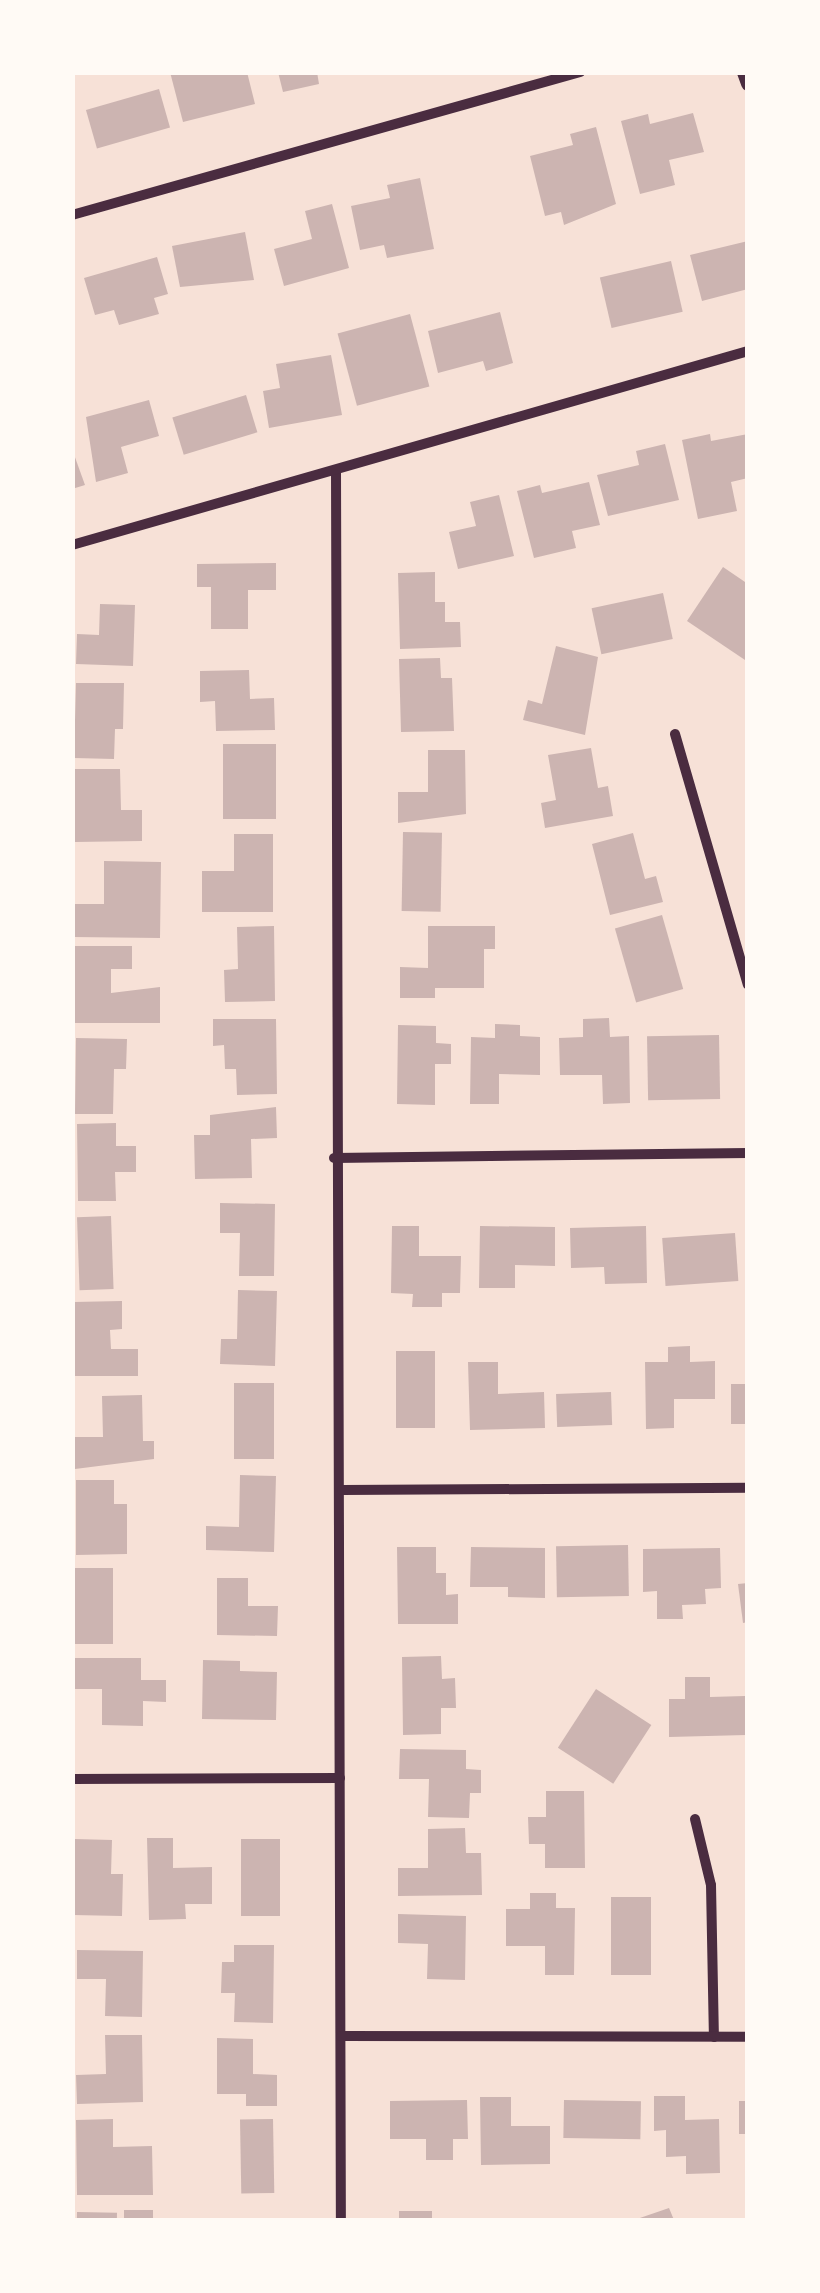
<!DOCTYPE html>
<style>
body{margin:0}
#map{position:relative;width:820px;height:2293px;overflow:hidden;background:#f7e1d7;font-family:"Exo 2",sans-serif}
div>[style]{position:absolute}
.building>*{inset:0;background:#ccb4b1;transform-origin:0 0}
.minor>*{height:10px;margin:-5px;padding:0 5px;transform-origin:5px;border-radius:5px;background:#4a2c40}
.tertiary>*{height:15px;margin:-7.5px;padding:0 7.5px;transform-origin:7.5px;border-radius:7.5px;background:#4a2c40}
span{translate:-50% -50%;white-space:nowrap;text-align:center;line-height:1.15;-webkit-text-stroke:8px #fffaf5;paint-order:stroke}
.frame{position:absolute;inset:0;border:75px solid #fffaf5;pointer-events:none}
</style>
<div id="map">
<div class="building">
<i style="clip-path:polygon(170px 72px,247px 72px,255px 104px,183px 122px)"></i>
<i style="clip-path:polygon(278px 72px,317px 72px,319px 84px,283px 92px)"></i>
<i style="left:159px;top:89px;width:40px;height:76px;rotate:74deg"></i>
<i style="clip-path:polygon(693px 113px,704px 152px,669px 160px,675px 185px,640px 194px,621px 121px,648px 114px,650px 124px)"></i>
<i style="clip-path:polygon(596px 127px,616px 204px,564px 225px,561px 212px,545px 216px,530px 156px,573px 145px,570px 134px)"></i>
<i style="clip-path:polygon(420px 178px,434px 249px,387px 258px,384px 245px,360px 250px,351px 206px,390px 198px,387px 185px)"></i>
<i style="clip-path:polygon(332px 204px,349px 268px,284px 286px,274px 249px,312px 239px,305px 211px)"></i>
<i style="clip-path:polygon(245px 232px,254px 280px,180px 287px,172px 246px)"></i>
<i style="clip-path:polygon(748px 241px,748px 289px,702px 301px,690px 255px)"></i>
<i style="clip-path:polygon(157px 257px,168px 294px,154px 298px,159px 314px,119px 325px,114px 310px,95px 315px,84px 278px)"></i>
<i style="left:671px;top:261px;width:52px;height:73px;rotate:77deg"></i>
<i style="clip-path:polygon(500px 312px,513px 363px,486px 371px,483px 361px,438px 373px,428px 331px)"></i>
<i style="left:410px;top:314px;width:75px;height:75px;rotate:75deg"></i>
<i style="clip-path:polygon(331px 355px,342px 415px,269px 428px,263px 391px,280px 388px,276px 364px)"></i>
<i style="left:246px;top:395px;width:39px;height:77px;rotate:73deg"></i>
<i style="clip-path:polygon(149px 400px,159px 436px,121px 447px,128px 473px,96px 482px,86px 417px)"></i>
<i style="clip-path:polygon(710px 434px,711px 441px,748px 434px,748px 478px,731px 482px,737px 511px,698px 519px,682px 440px)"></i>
<i style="clip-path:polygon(665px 444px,679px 500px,608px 516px,597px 475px,639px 465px,636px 451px)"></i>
<i style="clip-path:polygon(72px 449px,85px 485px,72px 489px)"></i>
<i style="clip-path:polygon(589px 482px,600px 525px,572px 531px,576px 548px,534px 558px,517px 491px,540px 485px,542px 493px)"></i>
<i style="clip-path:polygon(499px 495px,514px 556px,458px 569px,449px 532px,476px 526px,470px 502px)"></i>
<i style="clip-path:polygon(276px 563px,276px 590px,248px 590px,248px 629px,211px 629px,211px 587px,197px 587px,197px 564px)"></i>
<i style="clip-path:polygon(723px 567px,748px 584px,748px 662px,687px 621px)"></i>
<i style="clip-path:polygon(435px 572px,435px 602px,445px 602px,445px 622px,460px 622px,461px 647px,400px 649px,398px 573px)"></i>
<i style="left:663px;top:593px;width:47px;height:73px;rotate:78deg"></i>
<i style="clip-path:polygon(100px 604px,135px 605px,133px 666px,76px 664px,77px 634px,99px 635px)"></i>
<i style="clip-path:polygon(556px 646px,598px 657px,585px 735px,523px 720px,528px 700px,542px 704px)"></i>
<i style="clip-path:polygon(440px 658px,441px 678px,452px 678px,454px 731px,401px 732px,399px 659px)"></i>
<i style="clip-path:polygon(249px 670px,250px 699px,274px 698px,275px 730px,216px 731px,215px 701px,200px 702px,200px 671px)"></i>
<i style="clip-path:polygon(76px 683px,124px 683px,123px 729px,115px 729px,114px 759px,74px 758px)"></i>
<i style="left:223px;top:744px;width:53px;height:75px"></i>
<i style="clip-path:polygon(591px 748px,598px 788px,608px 786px,613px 816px,545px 828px,541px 803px,556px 800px,548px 755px)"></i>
<i style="clip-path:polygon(428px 750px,465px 750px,466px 814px,398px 823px,398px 792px,428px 792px)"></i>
<i style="clip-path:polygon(74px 769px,120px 769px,121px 810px,142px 810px,142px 841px,75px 842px)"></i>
<i style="left:403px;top:832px;width:39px;height:79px;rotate:1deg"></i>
<i style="clip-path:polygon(633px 833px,645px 879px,656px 876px,663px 902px,610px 915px,592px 844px)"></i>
<i style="clip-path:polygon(234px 834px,273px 834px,273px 912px,202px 912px,202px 871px,234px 871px)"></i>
<i style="clip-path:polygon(104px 861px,161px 862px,160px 938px,73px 937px,73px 904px,104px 904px)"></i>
<i style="left:662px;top:915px;width:77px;height:49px;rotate:74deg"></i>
<i style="clip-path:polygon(274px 926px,275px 1001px,225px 1002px,224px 970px,238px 969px,237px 927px)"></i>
<i style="clip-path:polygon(428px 926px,495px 926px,495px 949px,484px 949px,484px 988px,435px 988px,435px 998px,400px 998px,400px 967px,428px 968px)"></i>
<i style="clip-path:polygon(74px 946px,132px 946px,132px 969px,111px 969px,111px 993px,160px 987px,160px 1023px,74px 1023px)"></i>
<i style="clip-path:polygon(609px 1018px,610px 1037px,629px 1036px,630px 1103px,603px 1104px,602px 1075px,560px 1075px,559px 1038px,583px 1037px,583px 1019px)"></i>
<i style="clip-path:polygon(213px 1019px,276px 1019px,277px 1094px,237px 1095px,236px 1069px,225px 1069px,224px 1045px,213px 1046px)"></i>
<i style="clip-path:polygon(495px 1024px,520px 1025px,520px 1036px,540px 1037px,540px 1075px,499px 1074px,499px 1104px,470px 1104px,471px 1037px,495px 1038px)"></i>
<i style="clip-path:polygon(398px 1025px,436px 1026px,436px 1043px,451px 1044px,451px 1064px,435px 1064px,435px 1105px,397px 1104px)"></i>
<i style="left:719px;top:1035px;width:64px;height:72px;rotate:89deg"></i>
<i style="clip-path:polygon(76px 1038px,127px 1039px,126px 1069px,114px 1069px,113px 1114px,75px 1114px)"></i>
<i style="clip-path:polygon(276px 1107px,277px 1138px,251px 1139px,252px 1178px,195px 1179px,194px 1135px,210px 1135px,210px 1115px)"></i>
<i style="clip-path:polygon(116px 1123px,116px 1146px,136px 1146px,136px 1172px,115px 1172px,116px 1201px,78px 1201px,77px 1124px)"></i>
<i style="clip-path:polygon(220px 1203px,275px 1204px,274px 1276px,239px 1276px,240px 1233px,220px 1233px)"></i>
<i style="left:111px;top:1216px;width:73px;height:34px;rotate:88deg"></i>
<i style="clip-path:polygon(392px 1226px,419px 1226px,419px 1256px,461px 1256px,460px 1293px,442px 1293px,442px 1307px,412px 1307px,413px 1294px,391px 1293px)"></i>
<i style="clip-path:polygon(480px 1226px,555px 1227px,555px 1266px,515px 1265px,515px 1288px,479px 1288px)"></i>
<i style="clip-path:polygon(646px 1226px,647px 1283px,605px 1284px,604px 1267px,571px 1268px,570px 1228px)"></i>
<i style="left:735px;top:1233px;width:48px;height:73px;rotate:86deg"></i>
<i style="clip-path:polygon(238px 1290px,277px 1291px,275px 1366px,220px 1364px,221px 1339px,237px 1339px)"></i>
<i style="clip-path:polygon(122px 1301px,122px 1329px,110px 1330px,111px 1349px,138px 1349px,138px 1376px,74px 1376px,74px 1302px)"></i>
<i style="clip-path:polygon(690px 1346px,690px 1362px,715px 1361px,715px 1399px,674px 1399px,674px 1428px,646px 1429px,645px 1362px,668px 1362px,668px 1347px)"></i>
<i style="left:396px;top:1351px;width:39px;height:77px"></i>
<i style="clip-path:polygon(468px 1362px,498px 1362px,498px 1394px,544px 1392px,545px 1428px,470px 1430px)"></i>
<i style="left:234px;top:1383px;width:40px;height:76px"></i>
<i style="left:748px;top:1384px;width:40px;height:17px;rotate:90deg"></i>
<i style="left:611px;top:1392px;width:33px;height:55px;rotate:88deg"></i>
<i style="clip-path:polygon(142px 1395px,143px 1441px,154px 1441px,154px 1459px,75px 1469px,74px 1437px,103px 1437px,102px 1396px)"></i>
<i style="clip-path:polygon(240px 1475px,276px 1476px,274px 1552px,206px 1550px,206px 1526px,239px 1527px)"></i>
<i style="clip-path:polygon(76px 1480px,114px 1480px,114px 1504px,127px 1504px,127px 1554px,76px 1555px)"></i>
<i style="left:628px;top:1545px;width:51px;height:72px;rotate:89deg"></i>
<i style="clip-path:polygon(397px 1547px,436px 1547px,436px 1573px,446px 1573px,446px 1595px,458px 1594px,458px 1624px,398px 1624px)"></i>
<i style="clip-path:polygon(471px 1547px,545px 1548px,545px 1598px,508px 1597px,508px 1587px,470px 1587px)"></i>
<i style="clip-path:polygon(720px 1548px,721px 1588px,705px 1589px,706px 1604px,682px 1605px,683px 1619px,657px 1619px,657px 1591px,643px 1592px,643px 1549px)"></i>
<i style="left:75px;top:1568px;width:38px;height:76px"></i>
<i style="clip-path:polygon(217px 1578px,248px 1578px,248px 1606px,278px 1606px,277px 1636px,217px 1635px)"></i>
<i style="clip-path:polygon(748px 1583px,748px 1622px,743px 1623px,738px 1584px)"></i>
<i style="clip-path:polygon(441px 1656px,442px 1679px,455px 1678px,456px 1708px,441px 1708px,441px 1734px,403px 1735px,402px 1657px)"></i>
<i style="clip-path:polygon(72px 1658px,141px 1658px,141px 1680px,166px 1680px,166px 1702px,143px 1701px,143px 1726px,102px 1725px,102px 1689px,72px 1689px)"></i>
<i style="clip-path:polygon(203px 1660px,240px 1661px,240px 1671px,277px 1672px,276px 1720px,202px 1719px)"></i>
<i style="clip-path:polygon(685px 1677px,710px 1677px,710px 1697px,745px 1696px,746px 1735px,669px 1737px,669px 1699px,685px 1699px)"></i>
<i style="left:596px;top:1689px;width:66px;height:70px;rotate:33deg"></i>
<i style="clip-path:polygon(400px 1749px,466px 1750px,466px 1769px,481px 1770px,481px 1793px,470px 1793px,469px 1818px,428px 1817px,429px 1779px,399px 1779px)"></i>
<i style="clip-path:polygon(546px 1791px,584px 1791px,585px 1868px,545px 1868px,545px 1844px,529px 1844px,528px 1817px,546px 1817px)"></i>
<i style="clip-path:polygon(465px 1828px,466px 1853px,481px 1853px,482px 1895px,398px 1896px,398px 1868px,428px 1868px,428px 1829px)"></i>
<i style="clip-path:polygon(147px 1838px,173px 1838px,173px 1868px,212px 1867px,212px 1904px,185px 1904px,186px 1919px,149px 1920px)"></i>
<i style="clip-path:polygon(74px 1839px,112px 1840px,111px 1874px,123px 1874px,122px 1916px,73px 1915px)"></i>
<i style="left:241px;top:1839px;width:39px;height:77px"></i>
<i style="clip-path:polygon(530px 1893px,556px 1893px,556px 1908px,575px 1908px,574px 1975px,545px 1975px,545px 1946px,506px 1946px,506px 1909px,530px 1909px)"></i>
<i style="left:611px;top:1897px;width:40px;height:78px"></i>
<i style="clip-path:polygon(398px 1914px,466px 1916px,465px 1980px,427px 1979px,428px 1944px,398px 1943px)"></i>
<i style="clip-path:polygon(234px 1945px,274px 1945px,273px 2023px,234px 2022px,235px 1993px,221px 1993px,222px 1962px,234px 1962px)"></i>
<i style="clip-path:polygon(77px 1950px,143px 1951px,142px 2017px,105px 2016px,106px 1979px,77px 1979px)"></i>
<i style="clip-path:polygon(105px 2035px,142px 2035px,143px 2102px,77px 2104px,76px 2075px,106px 2074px)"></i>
<i style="clip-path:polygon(217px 2038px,253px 2039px,253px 2074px,277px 2075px,277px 2106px,246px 2106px,246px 2094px,217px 2094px)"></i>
<i style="clip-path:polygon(654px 2096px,685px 2096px,685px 2120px,719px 2119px,720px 2173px,686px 2174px,686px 2156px,666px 2157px,666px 2130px,654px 2131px)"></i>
<i style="clip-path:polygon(480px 2097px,511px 2097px,511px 2126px,550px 2126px,550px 2164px,481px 2165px)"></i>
<i style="clip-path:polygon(467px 2100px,468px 2139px,453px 2139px,453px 2160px,426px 2160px,426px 2139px,390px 2139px,390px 2101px)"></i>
<i style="left:564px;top:2100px;width:77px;height:38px;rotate:1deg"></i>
<i style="left:739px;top:2101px;width:9px;height:33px"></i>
<i style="clip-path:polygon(113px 2119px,113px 2147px,152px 2146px,153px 2195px,77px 2195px,76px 2120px)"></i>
<i style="left:273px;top:2119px;width:74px;height:33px;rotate:89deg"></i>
<i style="clip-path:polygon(669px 2208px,674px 2220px,634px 2220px)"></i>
<i style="left:124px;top:2210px;width:29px;height:10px"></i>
<i style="left:432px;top:2211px;width:9px;height:33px;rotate:90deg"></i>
<i style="left:77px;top:2212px;width:40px;height:8px;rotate:1deg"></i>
</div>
<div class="minor">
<i style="left:72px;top:215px;width:528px;rotate:-15.72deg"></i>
<i style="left:336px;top:470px;width:1750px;rotate:89.84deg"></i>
<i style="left:72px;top:545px;width:703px;rotate:-16.01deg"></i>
<i style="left:675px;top:734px;width:261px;rotate:73.8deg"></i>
<i style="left:334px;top:1158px;width:414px;rotate:-0.7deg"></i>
<i style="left:342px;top:1490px;width:406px;rotate:-0.3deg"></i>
<i style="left:72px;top:1779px;width:268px;rotate:-0.2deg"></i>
<i style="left:695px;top:1819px;width:68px;rotate:76.4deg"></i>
<i style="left:711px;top:1885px;width:152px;rotate:88.9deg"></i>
<i style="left:341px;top:2036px;width:407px;rotate:0.1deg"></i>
</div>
<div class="tertiary">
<i style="left:744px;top:72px;width:12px;rotate:70deg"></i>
</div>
<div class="frame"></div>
</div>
